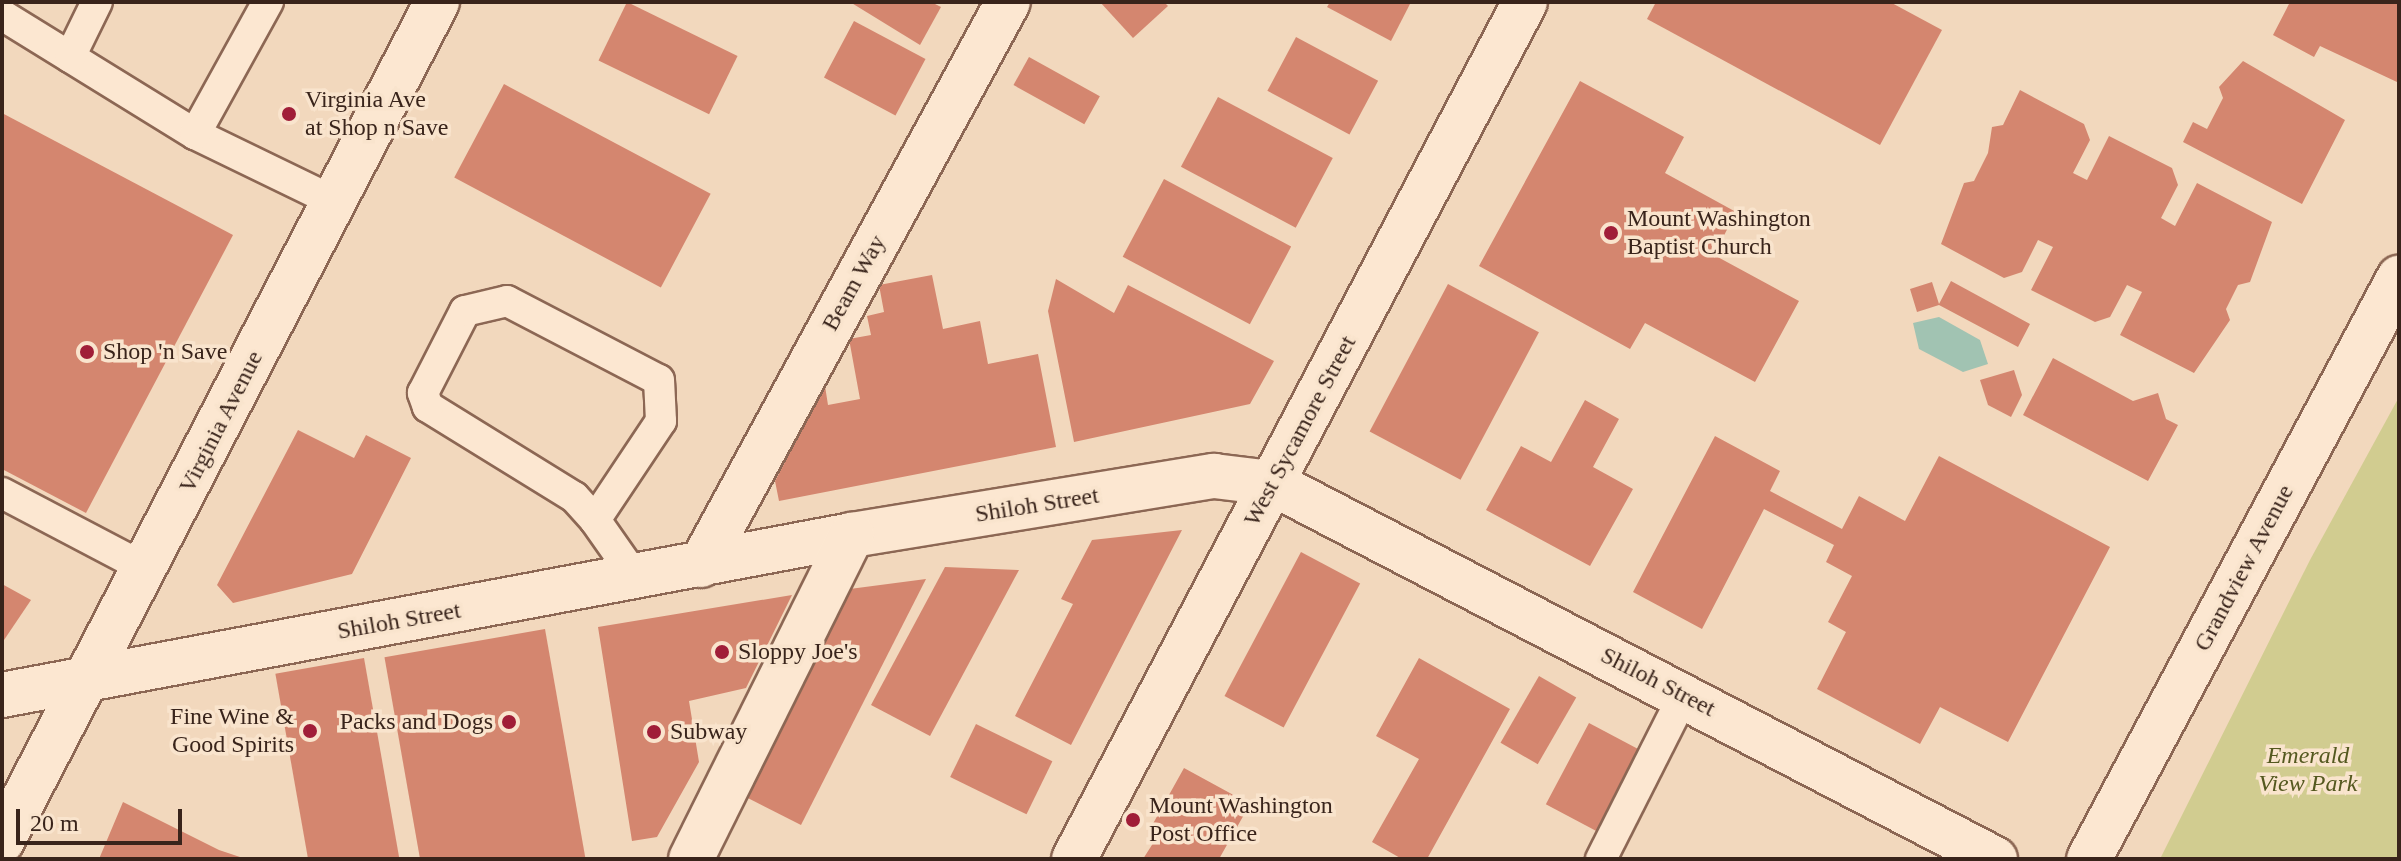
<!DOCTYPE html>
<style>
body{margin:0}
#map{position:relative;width:2401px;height:861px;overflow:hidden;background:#f2d8bd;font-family:"Times New Roman",serif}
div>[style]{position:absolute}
.green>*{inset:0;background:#d1cc90}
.water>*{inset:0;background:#a1c3b2}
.building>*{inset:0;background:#d4866f;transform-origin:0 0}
.roads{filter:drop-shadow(2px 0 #8c6754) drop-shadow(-2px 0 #8c6754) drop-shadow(0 2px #8c6754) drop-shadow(0 -2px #8c6754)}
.lane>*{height:30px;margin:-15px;padding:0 15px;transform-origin:15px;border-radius:15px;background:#fce7d1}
.street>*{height:44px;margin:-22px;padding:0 22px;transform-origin:22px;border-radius:22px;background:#fce7d1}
.secondary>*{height:44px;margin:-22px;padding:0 22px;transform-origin:22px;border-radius:22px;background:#fce7d1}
.dots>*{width:22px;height:22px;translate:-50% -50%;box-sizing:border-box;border:4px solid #f9e4cd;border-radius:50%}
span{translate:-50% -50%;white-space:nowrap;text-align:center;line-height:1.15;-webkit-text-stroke:7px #f9e4cd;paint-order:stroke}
.poi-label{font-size:24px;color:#39241b}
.left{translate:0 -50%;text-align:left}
.right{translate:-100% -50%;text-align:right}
.street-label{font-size:24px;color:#39241b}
.park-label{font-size:24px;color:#54581f;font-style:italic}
.frame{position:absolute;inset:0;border:4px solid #39241b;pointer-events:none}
.scale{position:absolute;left:16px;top:809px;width:166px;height:36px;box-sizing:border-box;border:4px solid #39241b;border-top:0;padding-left:10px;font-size:24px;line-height:28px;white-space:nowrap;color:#39241b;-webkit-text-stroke:6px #f9e4cd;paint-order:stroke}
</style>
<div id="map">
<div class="green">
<i style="clip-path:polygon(2399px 397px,2399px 859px,2160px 859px,2310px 560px)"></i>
</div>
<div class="water">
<i style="clip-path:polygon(1939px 317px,1980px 340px,1988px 364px,1963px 372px,1919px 349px,1913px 323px)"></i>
</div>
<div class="building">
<i style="left:627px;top:2px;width:123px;height:65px;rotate:26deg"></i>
<i style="clip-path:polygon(850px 2px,931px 2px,941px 7px,920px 45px)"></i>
<i style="clip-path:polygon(1100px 2px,1164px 2px,1168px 6px,1133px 38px)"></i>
<i style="clip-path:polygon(1330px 2px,1411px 2px,1391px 41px,1327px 7px)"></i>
<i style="clip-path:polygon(1656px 2px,1890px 2px,1942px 30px,1880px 145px,1647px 19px)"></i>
<i style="clip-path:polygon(2290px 2px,2399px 2px,2397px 82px,2320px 46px,2314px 57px,2273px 35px)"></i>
<i style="left:854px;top:21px;width:81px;height:64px;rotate:28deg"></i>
<i style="left:1296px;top:37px;width:93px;height:61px;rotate:28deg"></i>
<i style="left:1029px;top:57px;width:81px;height:32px;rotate:29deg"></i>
<i style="clip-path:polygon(2243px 61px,2345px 120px,2302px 204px,2183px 142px,2193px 122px,2207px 129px,2223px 98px,2219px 87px)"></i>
<i style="clip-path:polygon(1580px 81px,1684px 137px,1665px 173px,1736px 212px,1714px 255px,1799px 301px,1755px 382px,1645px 323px,1630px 349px,1479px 266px)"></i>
<i style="left:504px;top:84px;width:234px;height:106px;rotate:28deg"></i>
<i style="clip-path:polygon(2020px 90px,2084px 124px,2090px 140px,2073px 173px,2087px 180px,2109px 136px,2172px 168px,2178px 185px,2161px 218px,2175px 226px,2197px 183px,2272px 222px,2250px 282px,2238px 285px,2226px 309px,2230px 320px,2194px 373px,2120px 335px,2142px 292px,2127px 285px,2110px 317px,2095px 322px,2031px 290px,2053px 247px,2038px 240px,2022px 272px,2004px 278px,1941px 244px,1964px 183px,1974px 181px,1988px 153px,1992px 127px,2003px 125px)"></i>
<i style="left:1218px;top:97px;width:130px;height:79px;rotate:28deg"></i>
<i style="clip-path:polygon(2px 113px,233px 235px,86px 513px,2px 469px)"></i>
<i style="left:1164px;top:179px;width:144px;height:88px;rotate:28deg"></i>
<i style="clip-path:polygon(932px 275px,943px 329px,980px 321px,988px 364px,1038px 354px,1056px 447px,779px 501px,775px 481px,825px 386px,828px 405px,860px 399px,849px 339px,871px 335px,867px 316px,884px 312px,879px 285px)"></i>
<i style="clip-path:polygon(1056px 279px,1114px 313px,1128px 285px,1274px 361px,1250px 404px,1074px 442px,1048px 311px)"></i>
<i style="clip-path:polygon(1951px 281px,2030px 324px,2018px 347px,1939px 305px,1917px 312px,1910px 289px,1932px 282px,1939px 304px)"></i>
<i style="left:1448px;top:284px;width:103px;height:167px;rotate:28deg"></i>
<i style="clip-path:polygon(2053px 358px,2133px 401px,2158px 393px,2166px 419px,2178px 425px,2148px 481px,2023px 415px)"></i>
<i style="clip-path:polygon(2014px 370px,2022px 395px,2011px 417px,1988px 405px,1980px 380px)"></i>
<i style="clip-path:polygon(1585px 400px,1619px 419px,1593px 467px,1633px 489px,1590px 566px,1486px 510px,1521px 446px,1551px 462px)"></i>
<i style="clip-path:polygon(298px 430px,354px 458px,366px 435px,411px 458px,352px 574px,233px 603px,217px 585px)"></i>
<i style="clip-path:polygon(1715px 436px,1780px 471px,1770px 491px,1842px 529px,1859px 496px,1905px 521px,1939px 456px,2110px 547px,2008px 742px,1940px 707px,1920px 744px,1817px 689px,1846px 632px,1828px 622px,1852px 576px,1826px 562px,1834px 545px,1764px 509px,1702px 629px,1633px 592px)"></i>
<i style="clip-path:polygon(1182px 530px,1071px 745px,1015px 716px,1073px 604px,1061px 599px,1092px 540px)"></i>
<i style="left:1301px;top:552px;width:67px;height:163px;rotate:28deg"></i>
<i style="clip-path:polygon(945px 567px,1019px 570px,930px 736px,871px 705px)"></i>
<i style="clip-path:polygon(926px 579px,801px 825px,738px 793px,842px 590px)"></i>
<i style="clip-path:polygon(2px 584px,31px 600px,2px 643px)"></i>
<i style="clip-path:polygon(792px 595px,746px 688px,689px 701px,699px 762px,657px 837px,632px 841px,598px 627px)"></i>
<i style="left:545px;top:629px;width:233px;height:163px;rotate:80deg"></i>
<i style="left:364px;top:658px;width:204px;height:90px;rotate:80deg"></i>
<i style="clip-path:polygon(1419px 658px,1510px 709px,1427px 859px,1402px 859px,1372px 842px,1419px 759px,1376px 736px)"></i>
<i style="left:1539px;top:676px;width:43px;height:77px;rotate:30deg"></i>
<i style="left:1589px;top:723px;width:70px;height:92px;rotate:28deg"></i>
<i style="left:976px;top:724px;width:85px;height:59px;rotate:26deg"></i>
<i style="clip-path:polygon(1184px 768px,1250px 804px,1219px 859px,1143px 859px,1157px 837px,1150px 829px)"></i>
<i style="clip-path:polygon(123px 802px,219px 850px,246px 859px,99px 859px)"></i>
</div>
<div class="roads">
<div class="lane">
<i style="left:2px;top:15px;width:227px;rotate:31.7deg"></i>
<i style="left:195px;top:134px;width:153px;rotate:25.9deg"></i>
<i style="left:70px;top:57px;width:61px;rotate:-63.9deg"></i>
<i style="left:195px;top:134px;width:151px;rotate:-61.1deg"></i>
<i style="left:507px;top:301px;width:171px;rotate:27.5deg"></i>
<i style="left:659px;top:380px;width:41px;rotate:87.2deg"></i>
<i style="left:661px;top:421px;width:119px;rotate:123.7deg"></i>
<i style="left:595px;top:520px;width:31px;rotate:-132deg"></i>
<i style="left:574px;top:497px;width:172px;rotate:-148.3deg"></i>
<i style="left:428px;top:407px;width:15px;rotate:-110deg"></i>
<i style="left:423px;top:393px;width:92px;rotate:-62.9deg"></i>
<i style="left:465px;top:311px;width:43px;rotate:-13.4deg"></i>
<i style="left:2px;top:493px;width:164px;rotate:27.7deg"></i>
<i style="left:595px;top:520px;width:70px;rotate:54.9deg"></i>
<i style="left:1601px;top:859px;width:184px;rotate:-63.2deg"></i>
</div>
<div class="street">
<i style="left:701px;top:565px;width:641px;rotate:-61.4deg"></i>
<i style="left:2px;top:695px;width:865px;rotate:-10.66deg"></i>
<i style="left:852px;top:535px;width:367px;rotate:-9.3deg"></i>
<i style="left:1214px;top:476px;width:58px;rotate:6.9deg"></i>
<i style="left:1272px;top:483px;width:815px;rotate:27.48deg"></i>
<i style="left:691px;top:859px;width:362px;rotate:-63.6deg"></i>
<i style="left:1074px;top:859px;width:968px;rotate:-62.24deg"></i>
</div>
<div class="secondary">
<i style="left:2px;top:841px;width:945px;rotate:-62.59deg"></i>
<i style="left:2089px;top:859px;width:659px;rotate:-61.92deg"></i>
</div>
</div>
<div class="dots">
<i style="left:289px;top:114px;background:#a01e38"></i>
<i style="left:1611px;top:233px;background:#a01e38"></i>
<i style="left:87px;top:352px;background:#a01e38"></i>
<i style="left:722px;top:652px;background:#a01e38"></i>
<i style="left:509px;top:722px;background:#a01e38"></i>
<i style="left:310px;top:731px;background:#a01e38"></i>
<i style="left:654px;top:732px;background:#a01e38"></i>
<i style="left:1133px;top:820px;background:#a01e38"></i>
</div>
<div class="poi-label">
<span class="left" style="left:305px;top:114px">Virginia Ave<br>at Shop n Save</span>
<span class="left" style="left:1627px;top:233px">Mount Washington<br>Baptist Church</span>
<span class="left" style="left:103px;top:352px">Shop 'n Save</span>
<span class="left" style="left:738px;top:652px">Sloppy Joe's</span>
<span class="right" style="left:294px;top:731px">Fine Wine &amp;<br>Good Spirits</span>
<span class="right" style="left:493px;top:722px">Packs and Dogs</span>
<span class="left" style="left:670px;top:732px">Subway</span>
<span class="left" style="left:1149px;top:820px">Mount Washington<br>Post Office</span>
</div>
<div class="street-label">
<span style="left:854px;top:283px;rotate:-61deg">Beam Way</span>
<span style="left:221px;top:422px;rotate:-63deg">Virginia Avenue</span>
<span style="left:1300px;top:431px;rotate:-62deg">West Sycamore Street</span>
<span style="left:1037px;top:505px;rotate:-9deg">Shiloh Street</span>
<span style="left:2244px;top:568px;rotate:-62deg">Grandview Avenue</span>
<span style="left:399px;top:621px;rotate:-10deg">Shiloh Street</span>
<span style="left:1658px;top:682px;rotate:27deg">Shiloh Street</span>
</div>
<div class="park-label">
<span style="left:2308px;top:770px">Emerald<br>View Park</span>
</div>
<div class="frame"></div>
<div class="scale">20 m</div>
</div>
